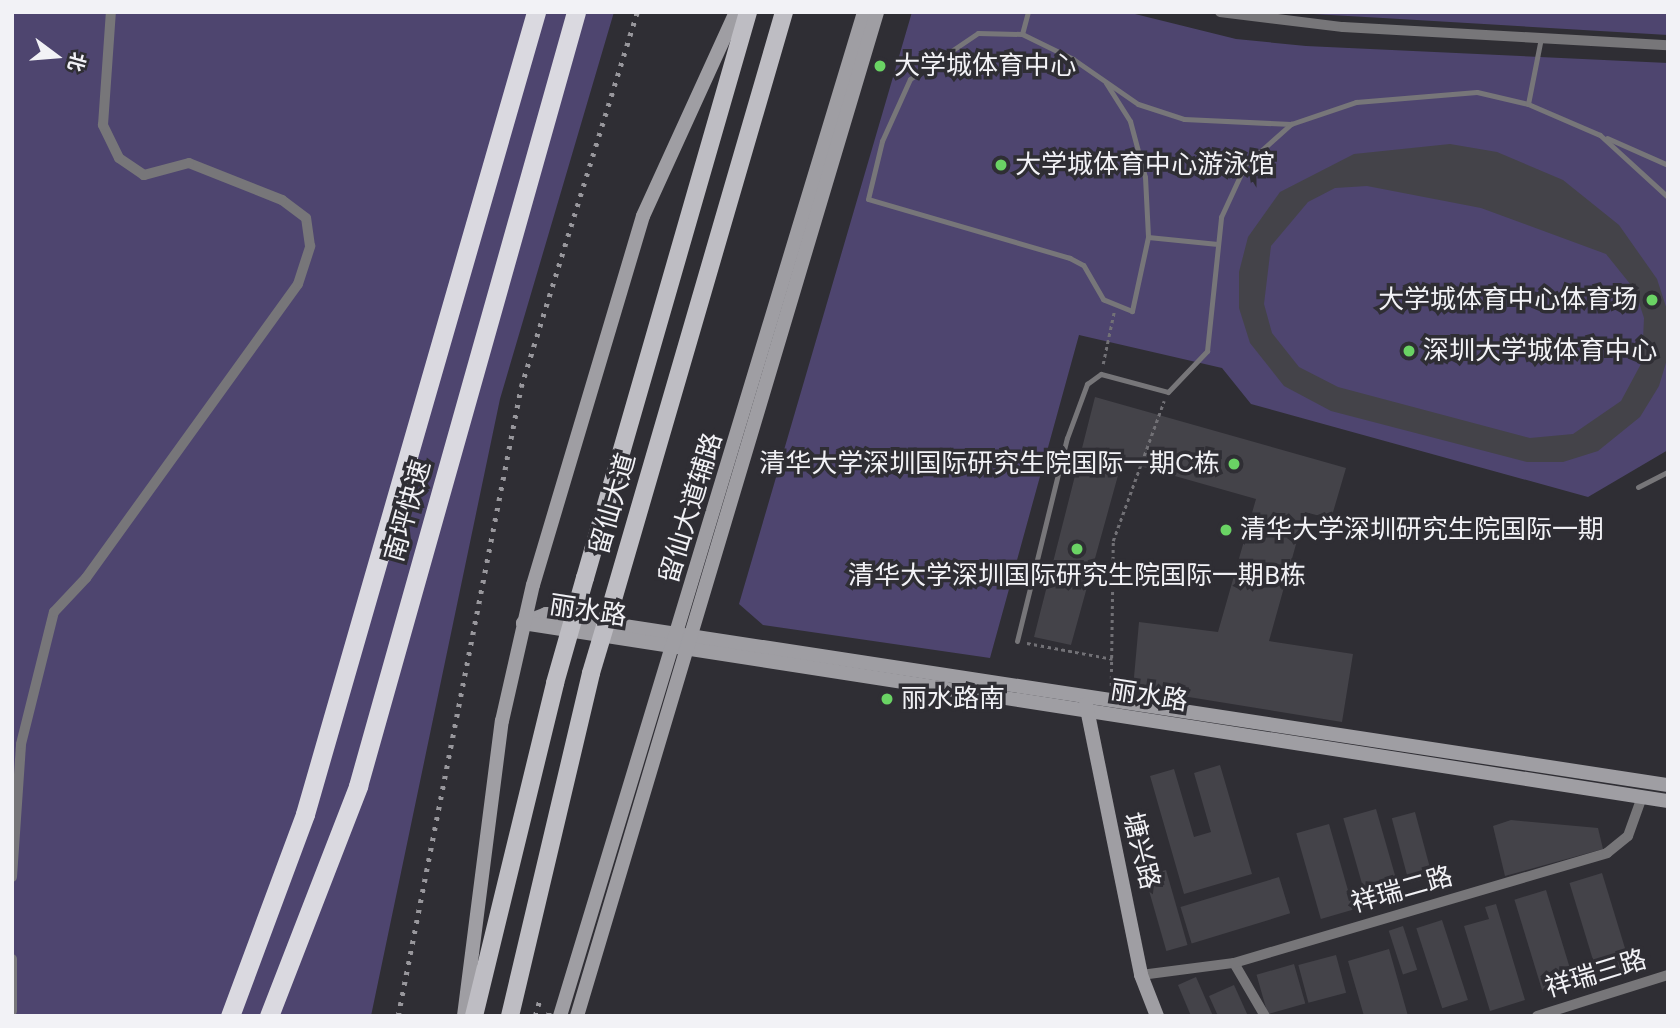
<!DOCTYPE html>
<meta charset="utf-8">
<style>
body{margin:0}
#map{position:relative;width:1680px;height:1028px;overflow:hidden;background:#2f2e34;font-family:Figtree,"Noto Sans SC",sans-serif}
div>[style]{position:absolute}
.green>*{inset:0;background:#4e456f}
.building>*{inset:0;background:#444349;transform-origin:0 0}
.path>*{height:2.5px;margin-top:-1.25px;transform-origin:0;background:repeating-linear-gradient(90deg,#727176 0 3.5px,transparent 0 7px)}
.lane>*{height:5px;margin:-2.5px;padding:0 2.5px;transform-origin:2.5px;border-radius:2.5px;background:#777679}
.street>*{height:10px;margin:-5px;padding:0 5px;transform-origin:5px;border-radius:5px;background:#777679}
.secondary>*{height:14px;margin:-7px;padding:0 7px;transform-origin:7px;border-radius:7px;background:#9f9ea3}
.primary>*{height:18px;margin:-9px;padding:0 9px;transform-origin:9px;border-radius:9px;background:#bebdc3}
.highway>*{height:19px;margin:-9.5px;padding:0 9.5px;transform-origin:9.5px;border-radius:9.5px;background:#dad9e0}
.rail>*{height:4.5px;margin-top:-2.25px;transform-origin:0;background:repeating-linear-gradient(90deg,#98979c 0 3.5px,transparent 0 10.5px)}
.primary-bridge>*{height:18px;margin:-9px;padding:0 9px;transform-origin:9px;border-radius:9px;background:#bebdc3}
.dots>*{width:19px;height:19px;translate:-50% -50%;box-sizing:border-box;border:4px solid #2f2e34;border-radius:50%}
span{translate:-50% -50%;white-space:nowrap;text-align:center;line-height:1.15;-webkit-text-stroke:7px #2f2e34;paint-order:stroke}
.poi-label{font-size:26px;color:#f2f2f6}
.left{translate:0 -50%;text-align:left}
.right{translate:-100% -50%;text-align:right}
.street-label{font-size:26px;color:#f2f2f6}
.frame{position:absolute;inset:0;border:14px solid #f2f2f6;pointer-events:none}
.north{position:absolute;left:21px;top:21px;width:70px;height:70px;-webkit-text-stroke:5px #2f2e34;paint-order:stroke;rotate:106deg;font-size:19px;font-weight:700;line-height:28px;text-align:center;color:#f2f2f6}
.north::after{content:'';display:block;margin:auto;width:24px;height:32px;background:#f2f2f6;clip-path:polygon(50% 0,100% 100%,50% 72%,0 100%)}
</style>
<div id="map">
<div class="green">
<i style="clip-path:polygon(12px 12px,614px 12px,500px 399px,371px 1016px,12px 1016px)"></i>
<i style="clip-path:polygon(912px 12px,1127px 12px,1236px 39px,1306px 46px,1668px 63px,1668px 450px,1588px 497px,1251px 404px,1222px 368px,1079px 335px,990px 658px,763px 625px,739px 604px)"></i>
<i style="clip-path:polygon(1278px 12px,1668px 12px,1668px 35px,1383px 18px)"></i>
</div>
<div class="building">
<i style="clip-path:polygon(evenodd,1450px 144px,1497px 152px,1563px 180px,1619px 225px,1657px 279px,1668px 313px,1668px 356px,1659px 386px,1640px 417px,1598px 451px,1563px 462px,1527px 462px,1331px 411px,1284px 386px,1250px 343px,1239px 308px,1239px 272px,1248px 237px,1280px 192px,1354px 154px,1450px 144px,1367px 186px,1481px 208px,1606px 254px,1635px 290px,1644px 318px,1642px 362px,1621px 401px,1573px 434px,1530px 438px,1338px 387px,1299px 367px,1272px 333px,1264px 304px,1271px 246px,1308px 202px,1335px 188px,1367px 186px)"></i>
<i style="clip-path:polygon(1095px 397px,1346px 468px,1331px 519px,1305px 512px,1269px 641px,1353px 654px,1342px 722px,1133px 688px,1139px 622px,1218px 632px,1256px 499px,1122px 461px,1071px 645px,1034px 637px)"></i>
<i style="clip-path:polygon(1220px 765px,1252px 874px,1184px 894px,1150px 776px,1174px 769px,1194px 837px,1211px 832px,1194px 773px)"></i>
<i style="left:1376px;top:809px;width:90px;height:34px;rotate:74deg"></i>
<i style="left:1415px;top:812px;width:67px;height:24px;rotate:75deg"></i>
<i style="clip-path:polygon(1511px 820px,1598px 828px,1603px 849px,1505px 876px,1493px 826px)"></i>
<i style="left:1329px;top:824px;width:89px;height:34px;rotate:74deg"></i>
<i style="left:1166px;top:870px;width:78px;height:22px;rotate:74deg"></i>
<i style="left:1602px;top:873px;width:97px;height:34px;rotate:73deg"></i>
<i style="left:1279px;top:877px;width:38px;height:103px;rotate:73deg"></i>
<i style="left:1546px;top:890px;width:96px;height:33px;rotate:73deg"></i>
<i style="clip-path:polygon(1496px 904px,1525px 1000px,1490px 1011px,1464px 926px,1489px 919px,1485px 907px)"></i>
<i style="left:1442px;top:920px;width:84px;height:27px;rotate:72deg"></i>
<i style="left:1403px;top:926px;width:46px;height:15px;rotate:72deg"></i>
<i style="clip-path:polygon(1389px 949px,1408px 1016px,1364px 1016px,1348px 961px)"></i>
<i style="left:1336px;top:955px;width:39px;height:39px;rotate:75deg"></i>
<i style="left:1294px;top:964px;width:41px;height:39px;rotate:74deg"></i>
<i style="clip-path:polygon(1196px 977px,1213px 1016px,1191px 1016px,1178px 985px)"></i>
<i style="clip-path:polygon(1234px 985px,1248px 1016px,1218px 1016px,1209px 996px)"></i>
</div>
<div class="path">
<i style="left:1103px;top:364px;width:53px;rotate:-78.1deg"></i>
<i style="left:1027px;top:643px;width:87px;rotate:10.5deg"></i>
<i style="left:1111px;top:686px;width:145px;rotate:-89.2deg"></i>
<i style="left:1113px;top:541px;width:149px;rotate:-70deg"></i>
</div>
<div class="lane">
<i style="left:1022px;top:34px;width:23px;rotate:-75deg"></i>
<i style="left:1106px;top:83px;width:45px;rotate:57.7deg"></i>
<i style="left:1130px;top:121px;width:58px;rotate:75deg"></i>
<i style="left:1145px;top:177px;width:60px;rotate:87.1deg"></i>
<i style="left:1148px;top:237px;width:76px;rotate:102.2deg"></i>
<i style="left:1132px;top:311px;width:31px;rotate:-158deg"></i>
<i style="left:1103px;top:299px;width:39px;rotate:-120deg"></i>
<i style="left:1083px;top:265px;width:15px;rotate:-152deg"></i>
<i style="left:1070px;top:258px;width:210px;rotate:-163.7deg"></i>
<i style="left:868px;top:199px;width:60px;rotate:-76.4deg"></i>
<i style="left:882px;top:141px;width:68px;rotate:-65.7deg"></i>
<i style="left:910px;top:79px;width:82px;rotate:-34.1deg"></i>
<i style="left:978px;top:33px;width:44px;rotate:1.3deg"></i>
<i style="left:1022px;top:34px;width:57px;rotate:26.1deg"></i>
<i style="left:1073px;top:59px;width:79px;rotate:34.7deg"></i>
<i style="left:1138px;top:104px;width:48px;rotate:18.1deg"></i>
<i style="left:1184px;top:119px;width:107px;rotate:2.7deg"></i>
<i style="left:1528px;top:104px;width:67px;rotate:-78.9deg"></i>
<i style="left:1607px;top:138px;width:67px;rotate:23.9deg"></i>
<i style="left:1148px;top:237px;width:70px;rotate:5.7deg"></i>
<i style="left:1638px;top:487px;width:34px;rotate:-27deg"></i>
<i style="left:1017px;top:641px;width:209px;rotate:-76.2deg"></i>
<i style="left:1067px;top:438px;width:58px;rotate:-69.7deg"></i>
<i style="left:1087px;top:384px;width:17px;rotate:-36deg"></i>
<i style="left:1101px;top:374px;width:69px;rotate:15deg"></i>
<i style="left:1168px;top:392px;width:57px;rotate:-46.4deg"></i>
<i style="left:1207px;top:351px;width:135px;rotate:-84deg"></i>
<i style="left:1221px;top:217px;width:57px;rotate:-65.2deg"></i>
<i style="left:1245px;top:165px;width:62px;rotate:-41.7deg"></i>
<i style="left:1291px;top:124px;width:69px;rotate:-18.7deg"></i>
<i style="left:1356px;top:102px;width:121px;rotate:-4.7deg"></i>
<i style="left:1477px;top:92px;width:52px;rotate:13.2deg"></i>
<i style="left:1528px;top:104px;width:78px;rotate:23.3deg"></i>
<i style="left:1600px;top:135px;width:92px;rotate:42.4deg"></i>
</div>
<div class="street">
<i style="left:1220px;top:12px;width:124px;rotate:7deg"></i>
<i style="left:1343px;top:27px;width:325px;rotate:3.2deg"></i>
<i style="left:12px;top:877px;width:133px;rotate:-86.1deg"></i>
<i style="left:21px;top:744px;width:136px;rotate:-76deg"></i>
<i style="left:54px;top:612px;width:47px;rotate:-46.7deg"></i>
<i style="left:86px;top:578px;width:362px;rotate:-54.2deg"></i>
<i style="left:298px;top:284px;width:40px;rotate:-72deg"></i>
<i style="left:310px;top:246px;width:28px;rotate:-98deg"></i>
<i style="left:306px;top:218px;width:30px;rotate:-143deg"></i>
<i style="left:282px;top:200px;width:100px;rotate:-158.3deg"></i>
<i style="left:189px;top:163px;width:47px;rotate:165.1deg"></i>
<i style="left:144px;top:175px;width:30px;rotate:-146deg"></i>
<i style="left:119px;top:158px;width:37px;rotate:-116deg"></i>
<i style="left:103px;top:125px;width:113px;rotate:-86deg"></i>
<i style="left:12px;top:959px;width:52px;rotate:90deg"></i>
<i style="left:1234px;top:963px;width:61px;rotate:59.7deg"></i>
<i style="left:1141px;top:975px;width:94px;rotate:-7.4deg"></i>
<i style="left:1234px;top:963px;width:389px;rotate:-16.4deg"></i>
<i style="left:1607px;top:853px;width:27px;rotate:-39deg"></i>
<i style="left:1628px;top:836px;width:41px;rotate:-70.3deg"></i>
<i style="left:1537px;top:1016px;width:137px;rotate:-17.4deg"></i>
</div>
<div class="secondary">
<i style="left:523px;top:623px;width:25px;rotate:-21deg"></i>
<i style="left:546px;top:614px;width:1135px;rotate:8.67deg"></i>
<i style="left:523px;top:623px;width:1159px;rotate:8.84deg"></i>
<i style="left:1086px;top:704px;width:277px;rotate:78.5deg"></i>
<i style="left:1141px;top:975px;width:44px;rotate:68.7deg"></i>
<i style="left:464px;top:1016px;width:297px;rotate:-82.7deg"></i>
<i style="left:502px;top:721px;width:139px;rotate:-77.2deg"></i>
<i style="left:533px;top:585px;width:385px;rotate:-73.4deg"></i>
<i style="left:643px;top:216px;width:224px;rotate:-65.5deg"></i>
<i style="left:560px;top:1016px;width:1049px;rotate:-73.15deg"></i>
<i style="left:577px;top:1016px;width:1048px;rotate:-73.36deg"></i>
</div>
<div class="primary">
<i style="left:585px;top:578px;width:589px;rotate:-73.93deg"></i>
<i style="left:612px;top:603px;width:616px;rotate:-73.77deg"></i>
<i style="left:474px;top:1016px;width:343px;rotate:-76.3deg"></i>
<i style="left:510px;top:1016px;width:352px;rotate:-76.7deg"></i>
</div>
<div class="highway">
<i style="left:230px;top:1016px;width:215px;rotate:-69.6deg"></i>
<i style="left:305px;top:814px;width:835px;rotate:-73.93deg"></i>
<i style="left:269px;top:1016px;width:247px;rotate:-68.8deg"></i>
<i style="left:358px;top:786px;width:804px;rotate:-74.27deg"></i>
</div>
<div class="rail">
<i style="left:398px;top:1016px;width:641px;rotate:-78.94deg"></i>
<i style="left:521px;top:387px;width:393px;rotate:-72.8deg"></i>
<i style="left:535px;top:1016px;width:15px;rotate:-74deg"></i>
<i style="left:548px;top:1016px;width:9px;rotate:-77deg"></i>
</div>
<div class="primary-bridge">
<i style="left:591px;top:673px;width:73px;rotate:-73.3deg"></i>
<i style="left:555px;top:683px;width:109px;rotate:-74.1deg"></i>
</div>
<div class="dots">
<i style="left:880px;top:66px;background:#6ad364"></i>
<i style="left:1001px;top:165px;background:#6ad364"></i>
<i style="left:1652px;top:300px;background:#6ad364"></i>
<i style="left:1409px;top:351px;background:#6ad364"></i>
<i style="left:1234px;top:464px;background:#6ad364"></i>
<i style="left:1226px;top:530px;background:#6ad364"></i>
<i style="left:1077px;top:549px;background:#6ad364"></i>
<i style="left:887px;top:699px;background:#6ad364"></i>
</div>
<div class="poi-label">
<span class="left" style="left:894px;top:66px">大学城体育中心</span>
<span class="left" style="left:1015px;top:165px">大学城体育中心游泳馆</span>
<span class="right" style="left:1638px;top:300px">大学城体育中心体育场</span>
<span class="left" style="left:1423px;top:351px">深圳大学城体育中心</span>
<span class="right" style="left:1220px;top:464px">清华大学深圳国际研究生院国际一期C栋</span>
<span class="left" style="left:1240px;top:530px">清华大学深圳研究生院国际一期</span>
<span style="left:1077px;top:576px">清华大学深圳国际研究生院国际一期B栋</span>
<span class="left" style="left:901px;top:699px">丽水路南</span>
</div>
<div class="street-label">
<span style="left:613px;top:504px;rotate:-74deg">留仙大道</span>
<span style="left:691px;top:508px;rotate:-73deg">留仙大道辅路</span>
<span style="left:408px;top:511px;rotate:-74deg">南坪快速</span>
<span style="left:588px;top:611px;rotate:9deg">丽水路</span>
<span style="left:1149px;top:696px;rotate:9deg">丽水路</span>
<span style="left:1141px;top:851px;rotate:76deg">塘兴路</span>
<span style="left:1402px;top:890px;rotate:-16deg">祥瑞二路</span>
<span style="left:1596px;top:974px;rotate:-17deg">祥瑞三路</span>
</div>
<div class="frame"></div>
<div class="north">北</div>
</div>
